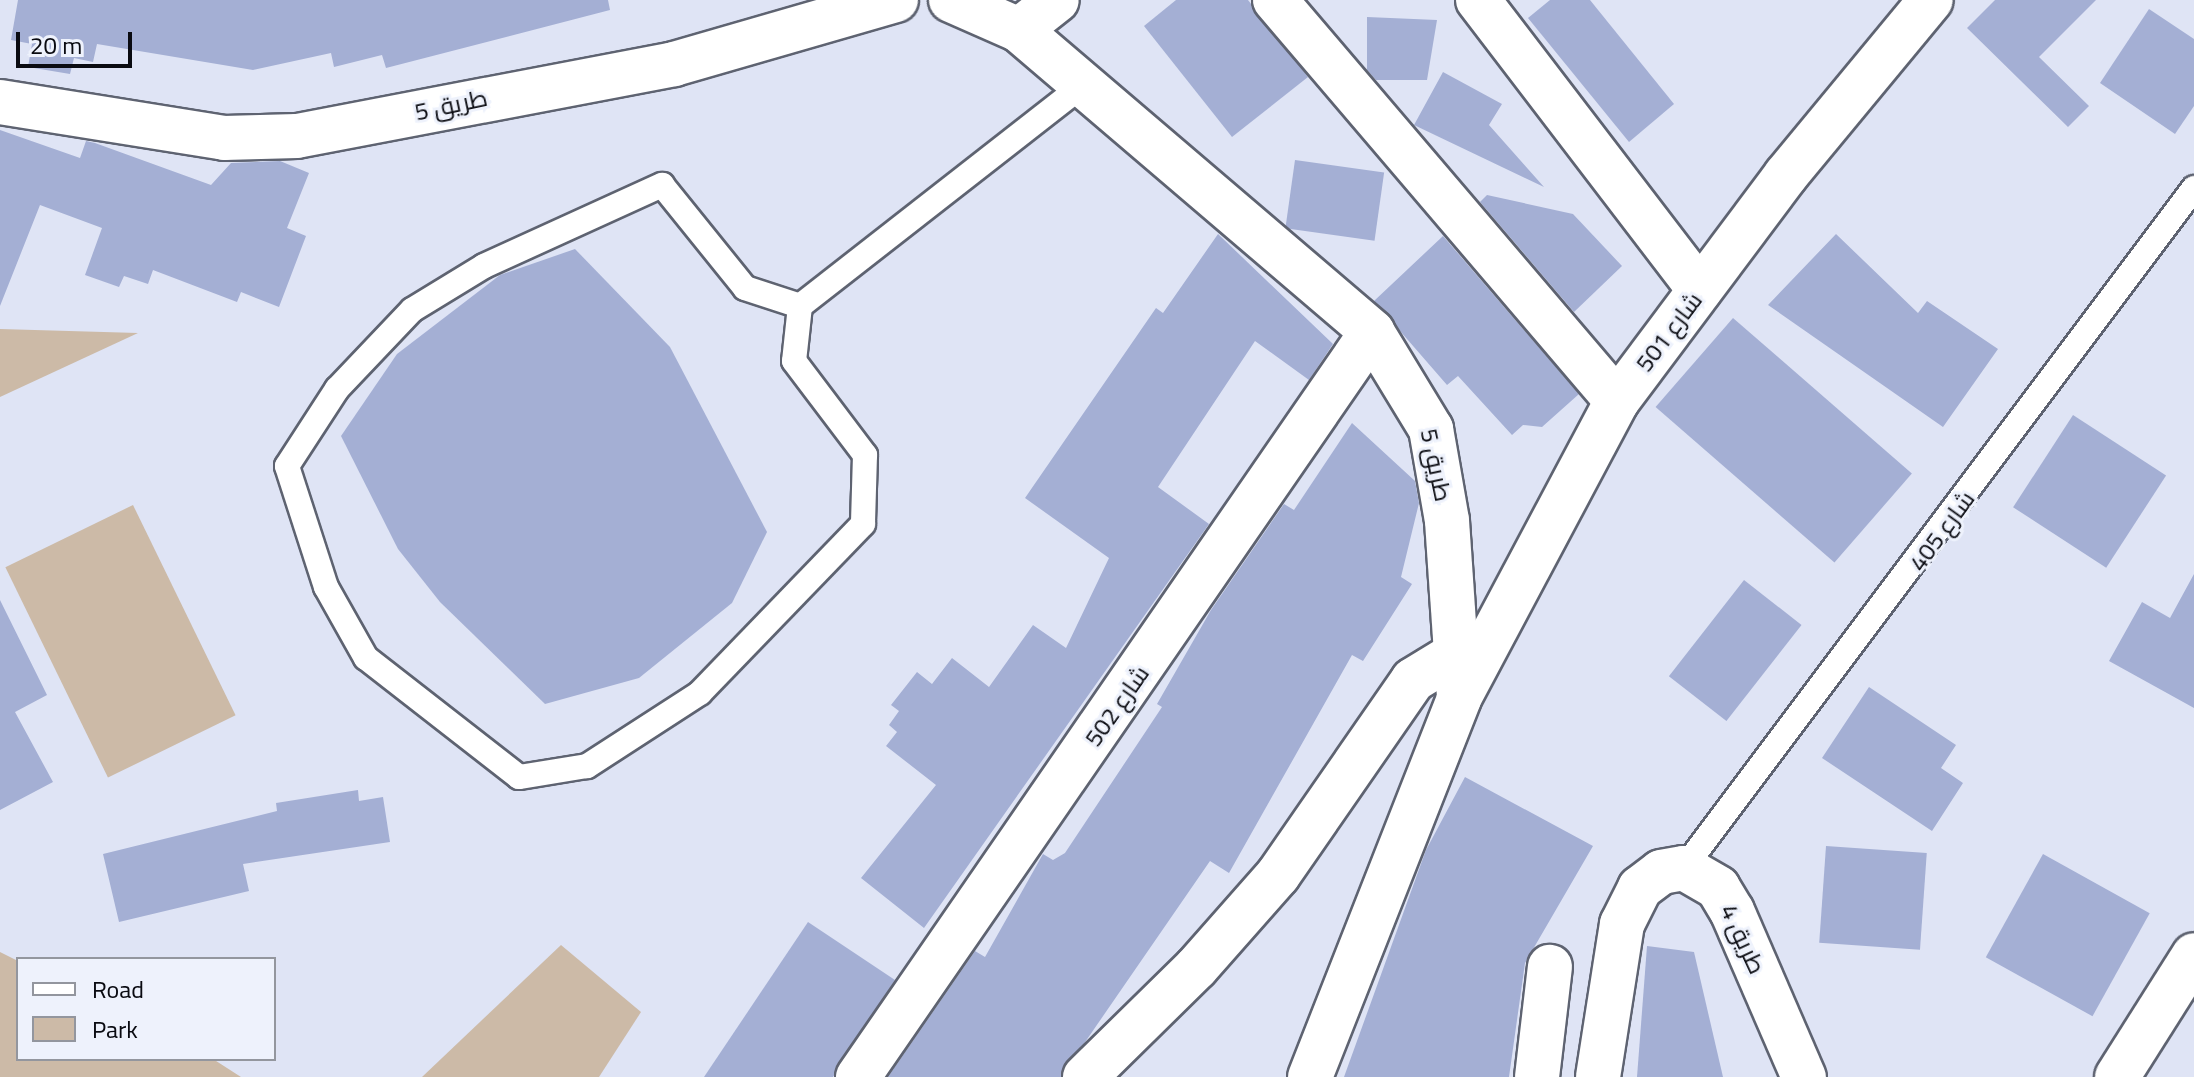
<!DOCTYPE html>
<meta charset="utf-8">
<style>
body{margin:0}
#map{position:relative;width:2194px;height:1077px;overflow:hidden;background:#dfe4f5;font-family:Georgia,Cairo,serif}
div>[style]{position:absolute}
.green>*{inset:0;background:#ccbaa7;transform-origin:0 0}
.building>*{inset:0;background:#a4afd4;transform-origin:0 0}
.roads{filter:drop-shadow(2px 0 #5e6371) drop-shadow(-2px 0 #5e6371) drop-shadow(0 2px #5e6371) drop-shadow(0 -2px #5e6371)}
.lane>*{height:24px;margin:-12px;padding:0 12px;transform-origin:12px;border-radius:12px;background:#fff}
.street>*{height:44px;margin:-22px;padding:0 22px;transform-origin:22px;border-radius:22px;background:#fff}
span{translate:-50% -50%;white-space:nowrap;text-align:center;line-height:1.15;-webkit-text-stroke:6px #eef2fc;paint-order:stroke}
.street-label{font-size:24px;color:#0a0b11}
.legend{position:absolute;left:16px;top:957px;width:260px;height:104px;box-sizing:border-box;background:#eef2fc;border:2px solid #93969e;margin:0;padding:10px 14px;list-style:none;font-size:24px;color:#0a0b11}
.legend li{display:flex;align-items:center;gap:16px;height:40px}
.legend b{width:40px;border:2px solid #93969e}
.scale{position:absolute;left:16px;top:32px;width:116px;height:36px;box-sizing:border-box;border:4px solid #0a0b11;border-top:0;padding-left:10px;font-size:24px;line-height:28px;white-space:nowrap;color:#0a0b11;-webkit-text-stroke:6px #eef2fc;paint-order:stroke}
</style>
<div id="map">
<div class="green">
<i style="clip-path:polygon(0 329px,138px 333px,0 397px)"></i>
<i style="left:133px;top:505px;width:234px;height:142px;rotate:64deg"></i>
<i style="clip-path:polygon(561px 945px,641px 1012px,599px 1077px,422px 1077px)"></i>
<i style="clip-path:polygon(0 952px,18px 961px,18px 1059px,213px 1059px,241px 1077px,0 1077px)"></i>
</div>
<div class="building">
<i style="clip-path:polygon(18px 0,608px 0,610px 10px,386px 68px,382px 55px,334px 67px,331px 53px,253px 70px,97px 44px,93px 62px,74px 58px,70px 74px,28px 67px,32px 44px,11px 40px)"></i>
<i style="clip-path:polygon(1176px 0,1248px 0,1308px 77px,1232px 137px,1144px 26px)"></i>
<i style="clip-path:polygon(1550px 0,1590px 0,1674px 104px,1629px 142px,1528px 18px)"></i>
<i style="clip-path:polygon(1995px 0,2096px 0,2039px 57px,2089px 106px,2068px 127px,1967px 28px)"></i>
<i style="clip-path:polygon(2149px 9px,2194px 39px,2194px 106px,2175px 134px,2100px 83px)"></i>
<i style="clip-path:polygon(1367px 17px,1437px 20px,1427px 80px,1376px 80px,1367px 70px)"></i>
<i style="clip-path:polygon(1443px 72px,1502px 104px,1489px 125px,1544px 187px,1414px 125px)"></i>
<i style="clip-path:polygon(0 130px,80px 158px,86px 141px,95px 143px,211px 185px,231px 163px,280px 161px,309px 173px,287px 228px,306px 236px,279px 307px,241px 292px,237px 302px,153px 270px,148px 284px,124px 276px,119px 287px,85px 275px,102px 228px,40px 205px,0 306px)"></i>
<i style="left:1295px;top:160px;width:90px;height:69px;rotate:8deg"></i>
<i style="clip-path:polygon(1487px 195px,1573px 214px,1622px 266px,1574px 312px,1480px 202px)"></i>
<i style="clip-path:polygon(1218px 234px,1333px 344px,1309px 380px,1255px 341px,1158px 487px,1209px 524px,924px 928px,861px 878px,936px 785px,886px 746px,897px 732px,889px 725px,899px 711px,891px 705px,917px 672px,932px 684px,952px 658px,989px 687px,1033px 625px,1066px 648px,1109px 558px,1025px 498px,1156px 308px,1163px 313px)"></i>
<i style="clip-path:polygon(1836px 234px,1918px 313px,1927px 301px,1998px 349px,1943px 427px,1768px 305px)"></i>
<i style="clip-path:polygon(1443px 236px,1579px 394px,1542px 427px,1523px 425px,1512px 435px,1458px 376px,1447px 385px,1374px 301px)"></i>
<i style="clip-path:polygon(575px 249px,670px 347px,767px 532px,732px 603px,639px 678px,545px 704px,440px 602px,398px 549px,341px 436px,397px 354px,500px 275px)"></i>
<i style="left:1733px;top:318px;width:237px;height:118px;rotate:41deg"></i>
<i style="left:2073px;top:415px;width:111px;height:110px;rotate:33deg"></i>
<i style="clip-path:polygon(1352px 423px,1415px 481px,1419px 503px,1401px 577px,1412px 584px,1363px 661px,1352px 655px,1229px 873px,1210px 861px,1061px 1077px,888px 1077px,975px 951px,985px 957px,1043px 854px,1053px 860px,1065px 853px,1162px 707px,1157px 704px,1211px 610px,1284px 504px,1294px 510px)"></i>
<i style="clip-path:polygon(2194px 574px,2194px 708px,2109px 661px,2142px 602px,2170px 618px)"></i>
<i style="left:1744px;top:580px;width:73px;height:122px;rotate:38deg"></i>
<i style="clip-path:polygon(0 600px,47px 695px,15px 712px,53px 782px,0 810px)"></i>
<i style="clip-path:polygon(1869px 687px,1956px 745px,1941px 768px,1963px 783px,1932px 831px,1822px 758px)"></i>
<i style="clip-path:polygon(1465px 777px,1593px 846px,1525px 963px,1509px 1077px,1344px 1077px,1426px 850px)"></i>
<i style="clip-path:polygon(358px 790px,359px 801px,383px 797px,390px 842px,243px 864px,249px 891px,119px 922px,103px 854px,277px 811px,276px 803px)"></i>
<i style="left:1826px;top:846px;width:101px;height:97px;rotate:4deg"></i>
<i style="left:2043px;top:854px;width:122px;height:118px;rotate:29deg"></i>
<i style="clip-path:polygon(808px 922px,895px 980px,833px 1077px,704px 1077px)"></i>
<i style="clip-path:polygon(1647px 946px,1694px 952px,1723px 1077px,1637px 1077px)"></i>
</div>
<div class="roads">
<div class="lane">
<i style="left:800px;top:306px;width:55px;rotate:96.2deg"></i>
<i style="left:794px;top:361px;width:118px;rotate:52.9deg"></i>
<i style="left:865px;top:455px;width:69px;rotate:91.7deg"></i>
<i style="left:863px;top:524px;width:235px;rotate:134deg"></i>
<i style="left:700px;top:693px;width:135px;rotate:147.1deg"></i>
<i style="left:587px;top:766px;width:69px;rotate:170.8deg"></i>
<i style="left:519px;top:777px;width:194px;rotate:-142.1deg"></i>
<i style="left:366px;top:658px;width:81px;rotate:-119.4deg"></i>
<i style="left:326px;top:587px;width:127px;rotate:-107.9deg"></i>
<i style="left:287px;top:466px;width:92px;rotate:-57deg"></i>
<i style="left:337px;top:389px;width:109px;rotate:-46.5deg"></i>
<i style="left:412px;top:310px;width:84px;rotate:-31.4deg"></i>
<i style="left:484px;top:266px;width:196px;rotate:-24.5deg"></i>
<i style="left:662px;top:185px;width:132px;rotate:51.1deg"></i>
<i style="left:745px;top:288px;width:58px;rotate:18.1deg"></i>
<i style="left:800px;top:306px;width:360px;rotate:-38deg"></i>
<i style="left:1684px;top:868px;width:850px;rotate:-53.13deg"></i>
</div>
<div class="street">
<i style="left:951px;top:0;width:74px;rotate:23.8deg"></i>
<i style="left:1019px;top:30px;width:465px;rotate:40.5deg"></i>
<i style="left:1372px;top:332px;width:114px;rotate:58.7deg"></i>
<i style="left:1431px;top:429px;width:93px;rotate:80.1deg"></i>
<i style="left:1447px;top:521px;width:177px;rotate:86.1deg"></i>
<i style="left:1275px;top:0;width:527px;rotate:49.54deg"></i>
<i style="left:1478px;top:0;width:365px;rotate:52.6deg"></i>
<i style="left:1019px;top:30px;width:48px;rotate:-38.3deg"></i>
<i style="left:0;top:102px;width:227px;rotate:9.1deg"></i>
<i style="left:224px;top:138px;width:73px;rotate:-1.6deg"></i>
<i style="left:297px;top:136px;width:384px;rotate:-10.8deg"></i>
<i style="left:674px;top:64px;width:231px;rotate:-16.1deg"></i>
<i style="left:858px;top:1077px;width:905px;rotate:-55.4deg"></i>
<i style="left:1085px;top:1077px;width:156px;rotate:-44.5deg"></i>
<i style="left:1196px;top:968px;width:124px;rotate:-48.6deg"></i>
<i style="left:1278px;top:875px;width:237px;rotate:-55.3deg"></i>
<i style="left:1413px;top:680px;width:48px;rotate:-31.4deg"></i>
<i style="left:1310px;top:1077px;width:407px;rotate:-68.5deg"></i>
<i style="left:1459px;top:698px;width:336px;rotate:-62deg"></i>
<i style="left:1617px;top:401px;width:282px;rotate:-53.2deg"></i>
<i style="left:1786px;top:175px;width:227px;rotate:-50.4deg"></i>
<i style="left:1537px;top:1077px;width:111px;rotate:-83.3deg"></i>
<i style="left:1598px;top:1077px;width:155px;rotate:-81.1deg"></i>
<i style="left:1622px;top:924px;width:40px;rotate:-63.4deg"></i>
<i style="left:1640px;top:888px;width:26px;rotate:-37deg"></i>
<i style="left:1661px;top:872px;width:23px;rotate:-10deg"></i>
<i style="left:1684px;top:868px;width:39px;rotate:30deg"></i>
<i style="left:1718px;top:888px;width:27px;rotate:59deg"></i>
<i style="left:1732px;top:911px;width:181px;rotate:66.6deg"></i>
<i style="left:2117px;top:1077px;width:144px;rotate:-57.7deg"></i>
</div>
</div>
<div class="street-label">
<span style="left:451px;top:105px;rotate:-12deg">طريق 5</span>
<span style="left:1669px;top:332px;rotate:-53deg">شارع 501</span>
<span style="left:1436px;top:465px;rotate:78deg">طريق 5</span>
<span style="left:1942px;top:531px;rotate:-54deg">شارع 405</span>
<span style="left:1117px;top:706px;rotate:-55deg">شارع 502</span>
<span style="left:1743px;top:939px;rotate:65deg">طريق 4</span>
</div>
<ul class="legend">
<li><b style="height:10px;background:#fff"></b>Road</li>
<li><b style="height:22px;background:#ccbaa7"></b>Park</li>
</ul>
<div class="scale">20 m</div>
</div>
